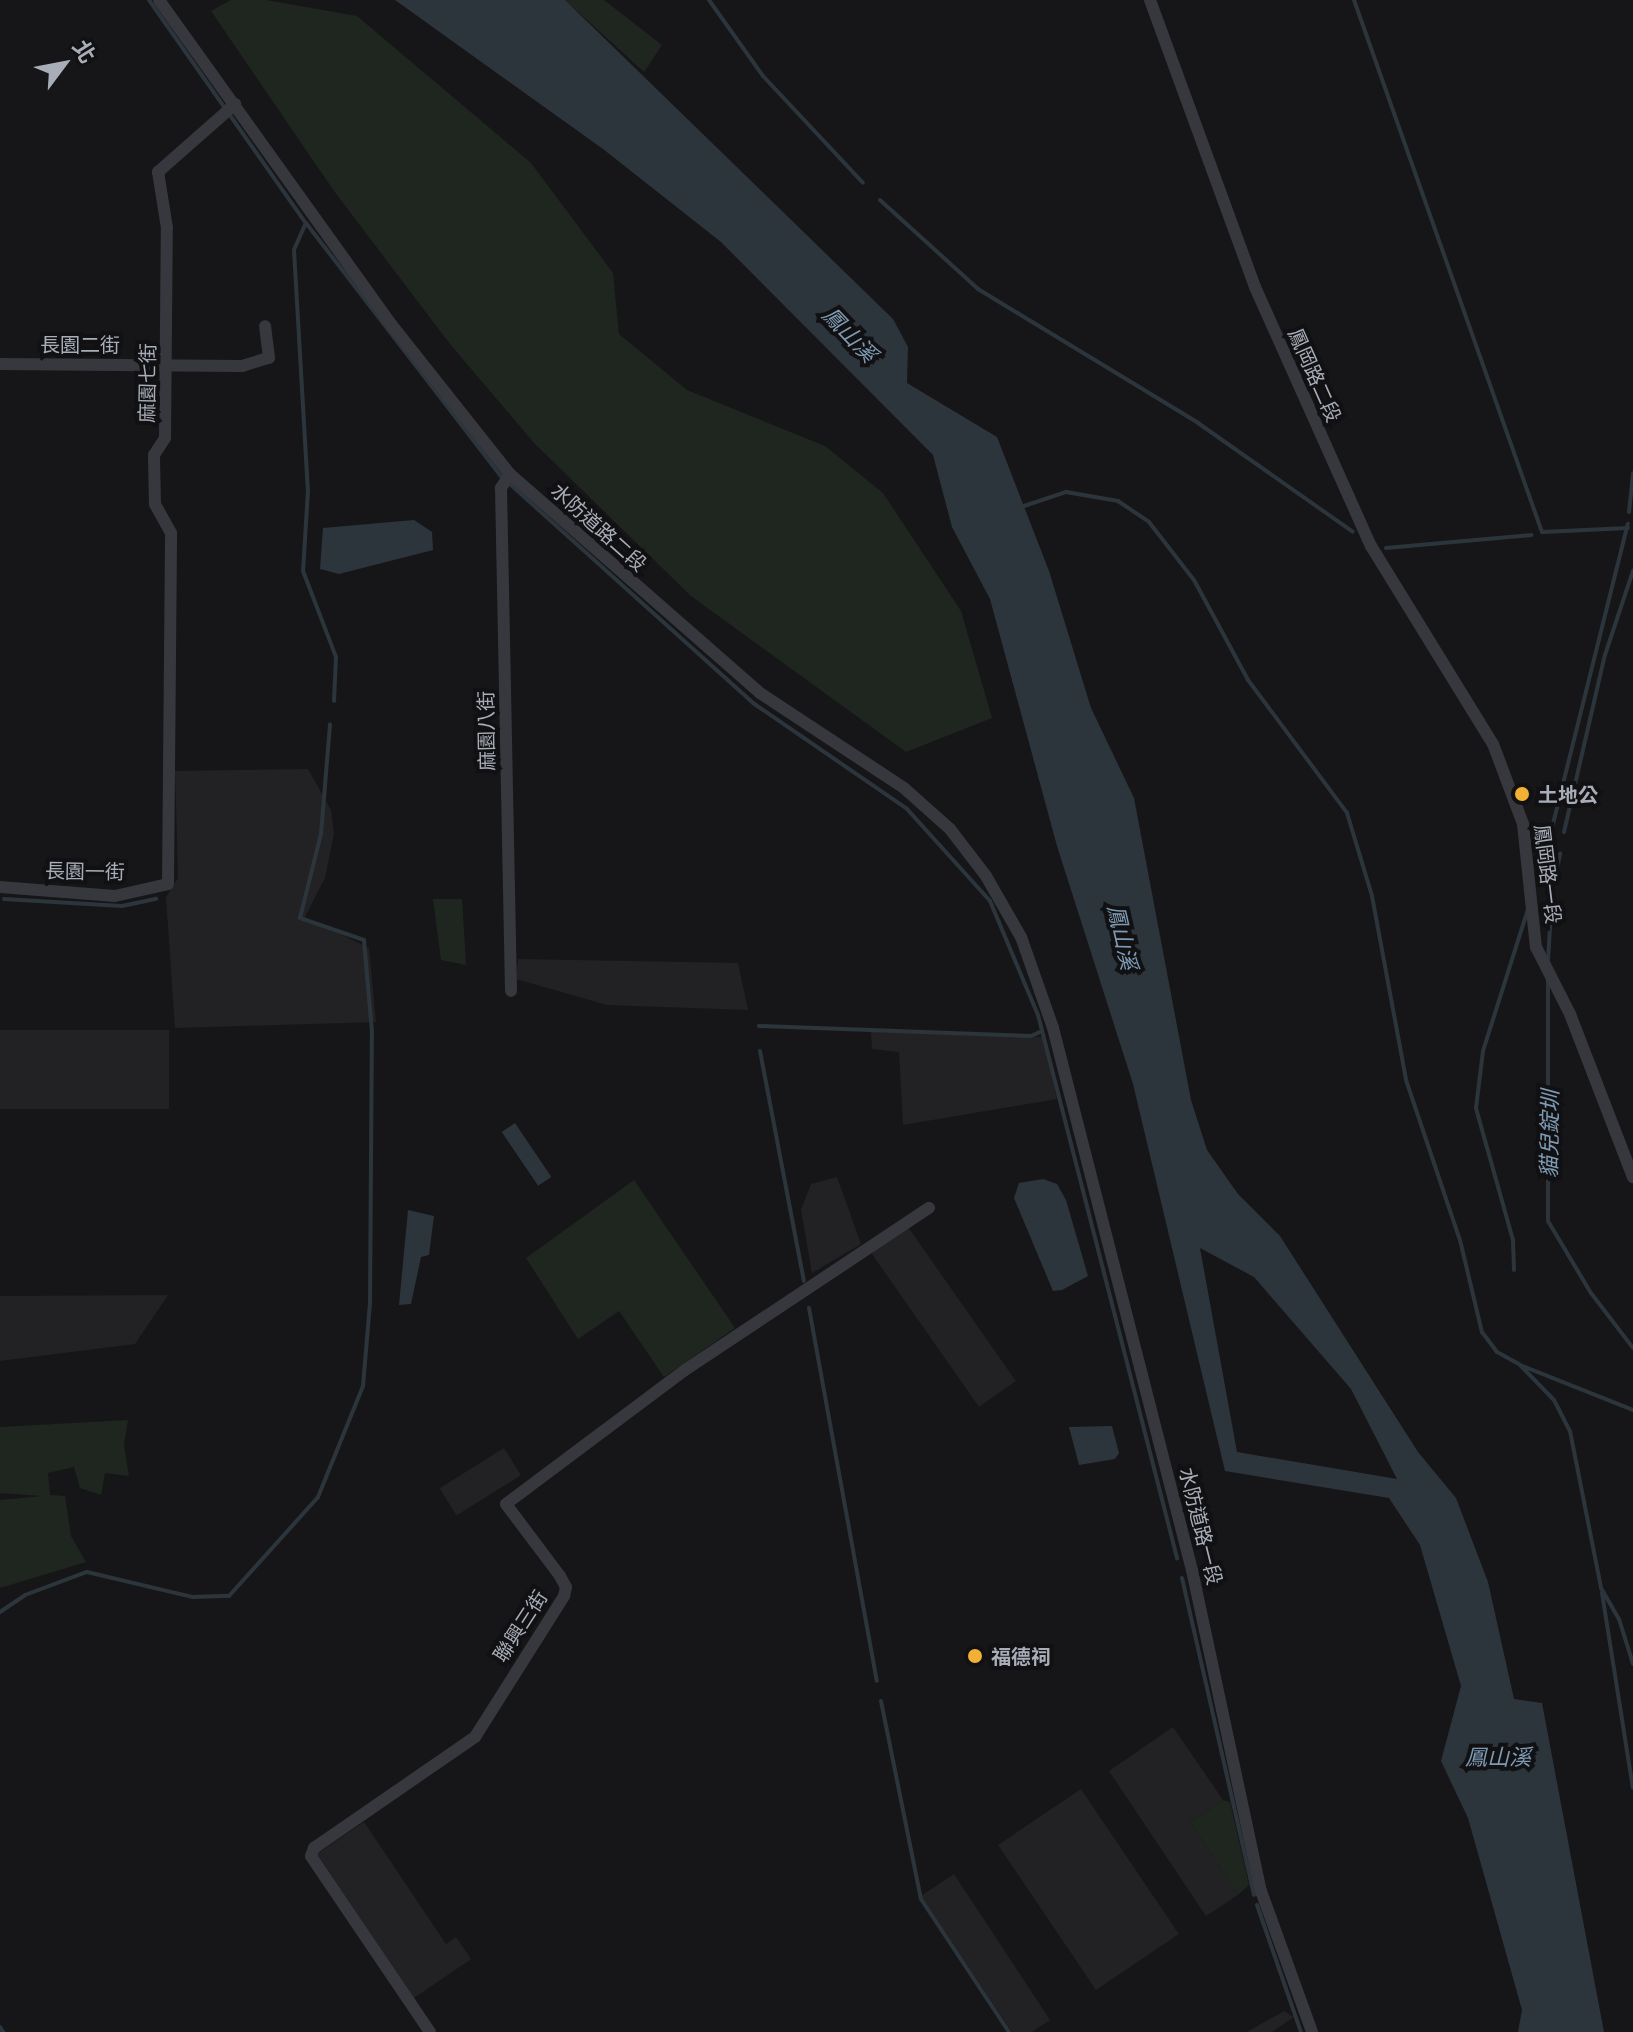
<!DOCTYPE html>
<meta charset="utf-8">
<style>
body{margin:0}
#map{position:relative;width:1633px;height:2032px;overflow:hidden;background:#161618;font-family:Commissioner,"Noto Sans TC",sans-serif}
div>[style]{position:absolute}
.built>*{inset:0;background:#222225;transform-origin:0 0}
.green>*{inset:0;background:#1e261f}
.water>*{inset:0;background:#2c353c;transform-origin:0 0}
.stream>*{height:4px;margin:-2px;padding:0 2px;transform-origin:2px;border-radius:2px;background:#2c353c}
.minor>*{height:12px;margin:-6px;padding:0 6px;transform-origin:6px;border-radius:6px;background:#37383d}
.dots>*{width:22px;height:22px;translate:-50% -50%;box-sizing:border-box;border:4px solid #111113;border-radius:50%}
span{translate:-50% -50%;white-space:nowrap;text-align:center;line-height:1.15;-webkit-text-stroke:8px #111113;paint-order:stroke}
.street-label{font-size:20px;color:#a8adb8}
.poi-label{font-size:20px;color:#a8adb8;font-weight:700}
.left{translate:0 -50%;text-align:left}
.water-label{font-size:22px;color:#7f9bb3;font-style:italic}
.north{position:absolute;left:24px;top:24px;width:80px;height:80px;-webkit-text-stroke:6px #111113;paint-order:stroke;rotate:58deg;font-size:22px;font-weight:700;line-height:32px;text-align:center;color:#a8adb8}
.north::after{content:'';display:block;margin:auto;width:28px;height:36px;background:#a8adb8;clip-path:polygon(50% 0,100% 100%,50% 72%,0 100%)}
</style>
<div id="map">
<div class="built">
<i style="clip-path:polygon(308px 769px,331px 810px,334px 834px,325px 878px,305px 917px,369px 948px,376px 1022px,175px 1028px,166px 897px,178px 878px,175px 771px)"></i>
<i style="clip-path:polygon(518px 959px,738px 963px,748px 1010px,607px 1005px,516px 979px)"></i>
<i style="left:0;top:1030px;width:169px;height:79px"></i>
<i style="clip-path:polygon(871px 1031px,1043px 1037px,1057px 1099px,903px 1125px,899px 1052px,872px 1049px)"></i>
<i style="clip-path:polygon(837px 1177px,861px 1244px,812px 1273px,801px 1210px,811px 1184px)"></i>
<i style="left:908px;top:1227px;width:188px;height:45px;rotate:55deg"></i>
<i style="clip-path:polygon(168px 1295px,135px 1344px,0 1361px,0 1296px)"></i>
<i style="left:504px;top:1448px;width:32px;height:76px;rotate:58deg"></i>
<i style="clip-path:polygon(1173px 1727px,1223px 1800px,1190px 1822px,1238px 1895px,1206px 1916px,1109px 1771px)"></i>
<i style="left:1081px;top:1789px;width:175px;height:100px;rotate:56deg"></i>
<i style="clip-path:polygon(364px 1822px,446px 1944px,456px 1937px,471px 1959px,414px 1998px,317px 1854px)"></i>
<i style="clip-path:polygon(954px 1874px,1050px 2020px,1032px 2032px,1012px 2032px,921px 1896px)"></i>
<i style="clip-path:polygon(1284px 2011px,1294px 2017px,1272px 2032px,1247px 2032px)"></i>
</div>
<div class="green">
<i style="clip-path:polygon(231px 0,266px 0,357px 16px,531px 163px,613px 273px,619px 334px,687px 390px,825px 446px,883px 493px,961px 611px,992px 718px,906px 752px,691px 596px,534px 443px,450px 344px,334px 191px,211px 11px)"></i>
<i style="clip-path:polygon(565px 0,604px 0,662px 45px,644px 72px)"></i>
<i style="clip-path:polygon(433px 899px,462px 899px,466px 965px,441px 960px)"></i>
<i style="clip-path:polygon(634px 1180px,735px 1328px,664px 1377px,619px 1311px,578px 1339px,526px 1258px)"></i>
<i style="clip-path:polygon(128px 1420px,124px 1445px,129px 1476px,105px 1473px,101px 1495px,80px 1488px,74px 1467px,48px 1473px,50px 1495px,65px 1496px,71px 1536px,86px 1562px,0 1588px,0 1500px,42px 1496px,0 1493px,0 1427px)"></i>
<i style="clip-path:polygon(1223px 1800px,1230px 1802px,1249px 1885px,1238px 1895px,1190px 1822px)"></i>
</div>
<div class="water">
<i style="clip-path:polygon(evenodd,395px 0,565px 0,893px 319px,908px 347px,907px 383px,997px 437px,1049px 571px,1091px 708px,1134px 798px,1191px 1100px,1207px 1150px,1238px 1194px,1280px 1236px,1418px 1452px,1456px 1498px,1488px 1582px,1514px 1699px,1542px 1703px,1604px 2032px,1518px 2032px,1522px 2010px,1468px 1818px,1441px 1761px,1461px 1686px,1420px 1545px,1389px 1498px,1225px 1471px,1133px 1084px,1057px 846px,990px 599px,952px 527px,933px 455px,721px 242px,603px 149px,395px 0,1200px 1248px,1254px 1277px,1351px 1389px,1397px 1479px,1237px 1452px,1200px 1248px)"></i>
<i style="clip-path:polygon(414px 520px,432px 532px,433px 550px,339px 574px,320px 569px,323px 528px)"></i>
<i style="left:515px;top:1123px;width:65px;height:16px;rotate:56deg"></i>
<i style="clip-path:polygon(1043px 1179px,1057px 1184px,1066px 1200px,1088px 1276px,1062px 1290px,1053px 1291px,1014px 1198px,1019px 1183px)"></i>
<i style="clip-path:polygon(408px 1210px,434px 1216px,429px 1255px,421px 1257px,411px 1304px,399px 1305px)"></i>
<i style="clip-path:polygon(1112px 1426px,1119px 1453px,1115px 1459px,1079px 1465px,1069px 1427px)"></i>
</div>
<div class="stream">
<i style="left:149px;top:0;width:273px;rotate:54.9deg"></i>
<i style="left:306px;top:223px;width:319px;rotate:52.4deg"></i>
<i style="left:501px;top:476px;width:339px;rotate:42deg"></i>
<i style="left:753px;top:703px;width:187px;rotate:34.5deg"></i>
<i style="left:907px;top:809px;width:124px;rotate:47.9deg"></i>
<i style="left:990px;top:901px;width:124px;rotate:67.2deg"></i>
<i style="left:1038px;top:1015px;width:561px;rotate:75.64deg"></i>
<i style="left:709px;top:0;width:93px;rotate:54.6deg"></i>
<i style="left:763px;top:76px;width:146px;rotate:46.9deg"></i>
<i style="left:1354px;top:0;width:564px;rotate:70.54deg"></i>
<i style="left:1542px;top:532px;width:86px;rotate:-2.7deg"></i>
<i style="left:880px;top:200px;width:132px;rotate:42.2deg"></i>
<i style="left:978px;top:289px;width:258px;rotate:31.3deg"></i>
<i style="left:1198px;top:423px;width:189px;rotate:35.1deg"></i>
<i style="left:305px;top:225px;width:27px;rotate:114deg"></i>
<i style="left:294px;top:250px;width:240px;rotate:86.7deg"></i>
<i style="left:308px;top:490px;width:81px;rotate:93.5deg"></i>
<i style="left:303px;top:571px;width:92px;rotate:69deg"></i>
<i style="left:336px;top:657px;width:44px;rotate:92.6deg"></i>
<i style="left:1018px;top:508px;width:51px;rotate:-18.4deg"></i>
<i style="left:1066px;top:492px;width:53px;rotate:9.8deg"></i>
<i style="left:1118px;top:501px;width:37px;rotate:34deg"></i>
<i style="left:1149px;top:522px;width:73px;rotate:52.2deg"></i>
<i style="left:1194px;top:580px;width:114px;rotate:61.6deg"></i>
<i style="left:1248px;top:680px;width:166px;rotate:53.3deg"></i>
<i style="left:1347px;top:813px;width:87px;rotate:73.2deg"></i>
<i style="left:1372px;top:896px;width:187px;rotate:79.5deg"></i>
<i style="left:1406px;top:1080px;width:169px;rotate:71.4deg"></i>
<i style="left:1460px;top:1240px;width:95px;rotate:76.6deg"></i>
<i style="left:1482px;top:1332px;width:25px;rotate:53deg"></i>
<i style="left:1497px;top:1352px;width:26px;rotate:29deg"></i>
<i style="left:1520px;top:1365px;width:122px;rotate:21.7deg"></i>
<i style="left:1629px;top:512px;width:39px;rotate:-84deg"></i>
<i style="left:1386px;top:548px;width:146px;rotate:-5.1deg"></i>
<i style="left:1564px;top:832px;width:182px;rotate:-77deg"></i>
<i style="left:1605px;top:655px;width:89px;rotate:-71.6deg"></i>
<i style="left:1540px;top:876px;width:363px;rotate:-76deg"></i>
<i style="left:1555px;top:878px;width:25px;rotate:-78deg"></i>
<i style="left:4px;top:899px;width:118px;rotate:3.4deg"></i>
<i style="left:122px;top:906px;width:35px;rotate:-12deg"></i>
<i style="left:1548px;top:961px;width:67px;rotate:-86.6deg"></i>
<i style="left:1548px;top:978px;width:243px;rotate:90deg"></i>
<i style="left:1548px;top:1221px;width:84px;rotate:59.2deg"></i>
<i style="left:1591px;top:1293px;width:69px;rotate:52.6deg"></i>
<i style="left:759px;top:1026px;width:272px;rotate:2.1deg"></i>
<i style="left:1031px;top:1036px;width:12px;rotate:-24deg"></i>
<i style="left:760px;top:1051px;width:234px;rotate:79.2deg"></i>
<i style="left:1514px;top:1270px;width:30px;rotate:-92deg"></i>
<i style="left:1513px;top:1240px;width:137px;rotate:-105.7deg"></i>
<i style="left:1476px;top:1108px;width:57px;rotate:-83deg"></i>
<i style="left:1483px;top:1051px;width:149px;rotate:-72.4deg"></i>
<i style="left:809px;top:1308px;width:379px;rotate:79.7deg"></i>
<i style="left:1521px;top:1366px;width:47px;rotate:45.9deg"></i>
<i style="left:1554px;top:1400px;width:35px;rotate:63deg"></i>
<i style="left:1570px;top:1431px;width:160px;rotate:78.8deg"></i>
<i style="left:1601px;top:1588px;width:36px;rotate:60deg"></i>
<i style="left:1619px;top:1619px;width:47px;rotate:72.7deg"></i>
<i style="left:1182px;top:1578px;width:325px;rotate:77.2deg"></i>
<i style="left:1602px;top:1593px;width:197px;rotate:81deg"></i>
<i style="left:0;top:1612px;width:30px;rotate:-34deg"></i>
<i style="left:25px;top:1595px;width:66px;rotate:-20.4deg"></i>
<i style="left:87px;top:1572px;width:109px;rotate:13.3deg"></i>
<i style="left:193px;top:1597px;width:36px;rotate:-2deg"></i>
<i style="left:229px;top:1596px;width:133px;rotate:-48deg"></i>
<i style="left:318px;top:1497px;width:120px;rotate:-67.9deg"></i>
<i style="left:363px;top:1386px;width:84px;rotate:-85.2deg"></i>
<i style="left:370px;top:1302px;width:270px;rotate:-89.6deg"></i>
<i style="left:372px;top:1032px;width:92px;rotate:-95deg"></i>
<i style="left:364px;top:940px;width:68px;rotate:-161deg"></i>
<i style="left:300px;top:918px;width:87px;rotate:-76deg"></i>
<i style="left:321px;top:834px;width:110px;rotate:-85.3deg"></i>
<i style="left:881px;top:1701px;width:202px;rotate:78.6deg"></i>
<i style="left:921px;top:1899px;width:159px;rotate:56.5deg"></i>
<i style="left:1257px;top:1905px;width:134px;rotate:70.9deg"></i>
<i style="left:0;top:2027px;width:6px;rotate:59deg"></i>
</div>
<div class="minor">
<i style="left:159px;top:0;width:398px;rotate:54.4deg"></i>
<i style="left:391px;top:324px;width:191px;rotate:51.6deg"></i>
<i style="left:510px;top:474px;width:332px;rotate:41.2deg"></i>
<i style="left:760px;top:693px;width:173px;rotate:33.4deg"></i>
<i style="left:904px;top:788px;width:62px;rotate:41.7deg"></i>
<i style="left:950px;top:829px;width:59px;rotate:52.5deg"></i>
<i style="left:986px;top:876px;width:70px;rotate:60.2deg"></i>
<i style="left:1021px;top:937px;width:96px;rotate:70.6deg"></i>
<i style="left:1053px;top:1028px;width:560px;rotate:75.62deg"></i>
<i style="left:1192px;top:1570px;width:328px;rotate:77.9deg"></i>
<i style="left:1261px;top:1891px;width:150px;rotate:70.1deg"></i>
<i style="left:1150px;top:0;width:306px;rotate:69.9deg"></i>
<i style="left:1255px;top:287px;width:284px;rotate:65.9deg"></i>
<i style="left:1371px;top:546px;width:233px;rotate:58.4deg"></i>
<i style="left:1493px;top:744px;width:85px;rotate:69.4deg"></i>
<i style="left:1523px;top:824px;width:124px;rotate:84deg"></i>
<i style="left:1536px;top:947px;width:75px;rotate:63.1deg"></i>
<i style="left:1570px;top:1014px;width:175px;rotate:68.9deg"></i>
<i style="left:0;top:364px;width:242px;rotate:0.5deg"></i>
<i style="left:242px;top:366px;width:28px;rotate:-17deg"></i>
<i style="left:269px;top:358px;width:32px;rotate:-97deg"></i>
<i style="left:510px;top:474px;width:17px;rotate:123deg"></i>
<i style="left:501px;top:488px;width:503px;rotate:88.86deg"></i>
<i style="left:0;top:887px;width:115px;rotate:4.5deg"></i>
<i style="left:115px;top:896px;width:54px;rotate:-12.8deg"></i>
<i style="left:168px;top:884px;width:351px;rotate:-89.5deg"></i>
<i style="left:171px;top:533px;width:33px;rotate:-119deg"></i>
<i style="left:155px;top:504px;width:49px;rotate:-91.2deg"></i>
<i style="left:154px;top:455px;width:20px;rotate:-57deg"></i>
<i style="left:165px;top:438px;width:210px;rotate:-89.5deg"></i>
<i style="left:167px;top:228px;width:57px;rotate:-99.1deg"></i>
<i style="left:158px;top:172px;width:103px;rotate:-41.4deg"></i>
<i style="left:430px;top:2032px;width:212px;rotate:-124.1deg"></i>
<i style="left:311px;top:1856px;width:9px;rotate:-69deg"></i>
<i style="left:314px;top:1848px;width:196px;rotate:-34.6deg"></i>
<i style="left:475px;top:1737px;width:167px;rotate:-57.7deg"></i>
<i style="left:564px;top:1596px;width:9px;rotate:-77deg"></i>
<i style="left:566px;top:1587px;width:13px;rotate:-119deg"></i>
<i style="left:560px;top:1576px;width:90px;rotate:-126.9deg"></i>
<i style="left:506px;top:1504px;width:224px;rotate:-36.8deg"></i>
<i style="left:685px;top:1370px;width:293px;rotate:-33.6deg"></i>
</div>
<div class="dots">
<i style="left:1522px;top:794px;background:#f2b134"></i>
<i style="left:975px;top:1656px;background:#f2b134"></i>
</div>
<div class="street-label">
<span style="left:80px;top:344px">長園二街</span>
<span style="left:1315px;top:375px;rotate:66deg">鳳岡路二段</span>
<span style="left:147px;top:383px;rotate:-89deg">麻園七街</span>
<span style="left:599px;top:527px;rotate:42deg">水防道路二段</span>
<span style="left:486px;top:731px;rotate:-91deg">麻園八街</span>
<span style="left:85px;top:871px;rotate:1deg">長園一街</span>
<span style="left:1548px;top:874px;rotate:83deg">鳳岡路一段</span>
<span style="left:1201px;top:1526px;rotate:76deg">水防道路一段</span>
<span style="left:520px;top:1626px;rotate:-57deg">聯興三街</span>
</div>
<div class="poi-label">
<span class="left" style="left:1538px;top:794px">土地公</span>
<span class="left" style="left:991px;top:1656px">福德祠</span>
</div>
<div class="water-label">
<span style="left:850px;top:334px;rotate:46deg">鳳山溪</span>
<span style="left:1123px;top:937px;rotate:77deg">鳳山溪</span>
<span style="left:1549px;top:1134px;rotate:-89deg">貓兒錠圳</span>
<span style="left:1498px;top:1757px">鳳山溪</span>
</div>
<div class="north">北</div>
</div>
